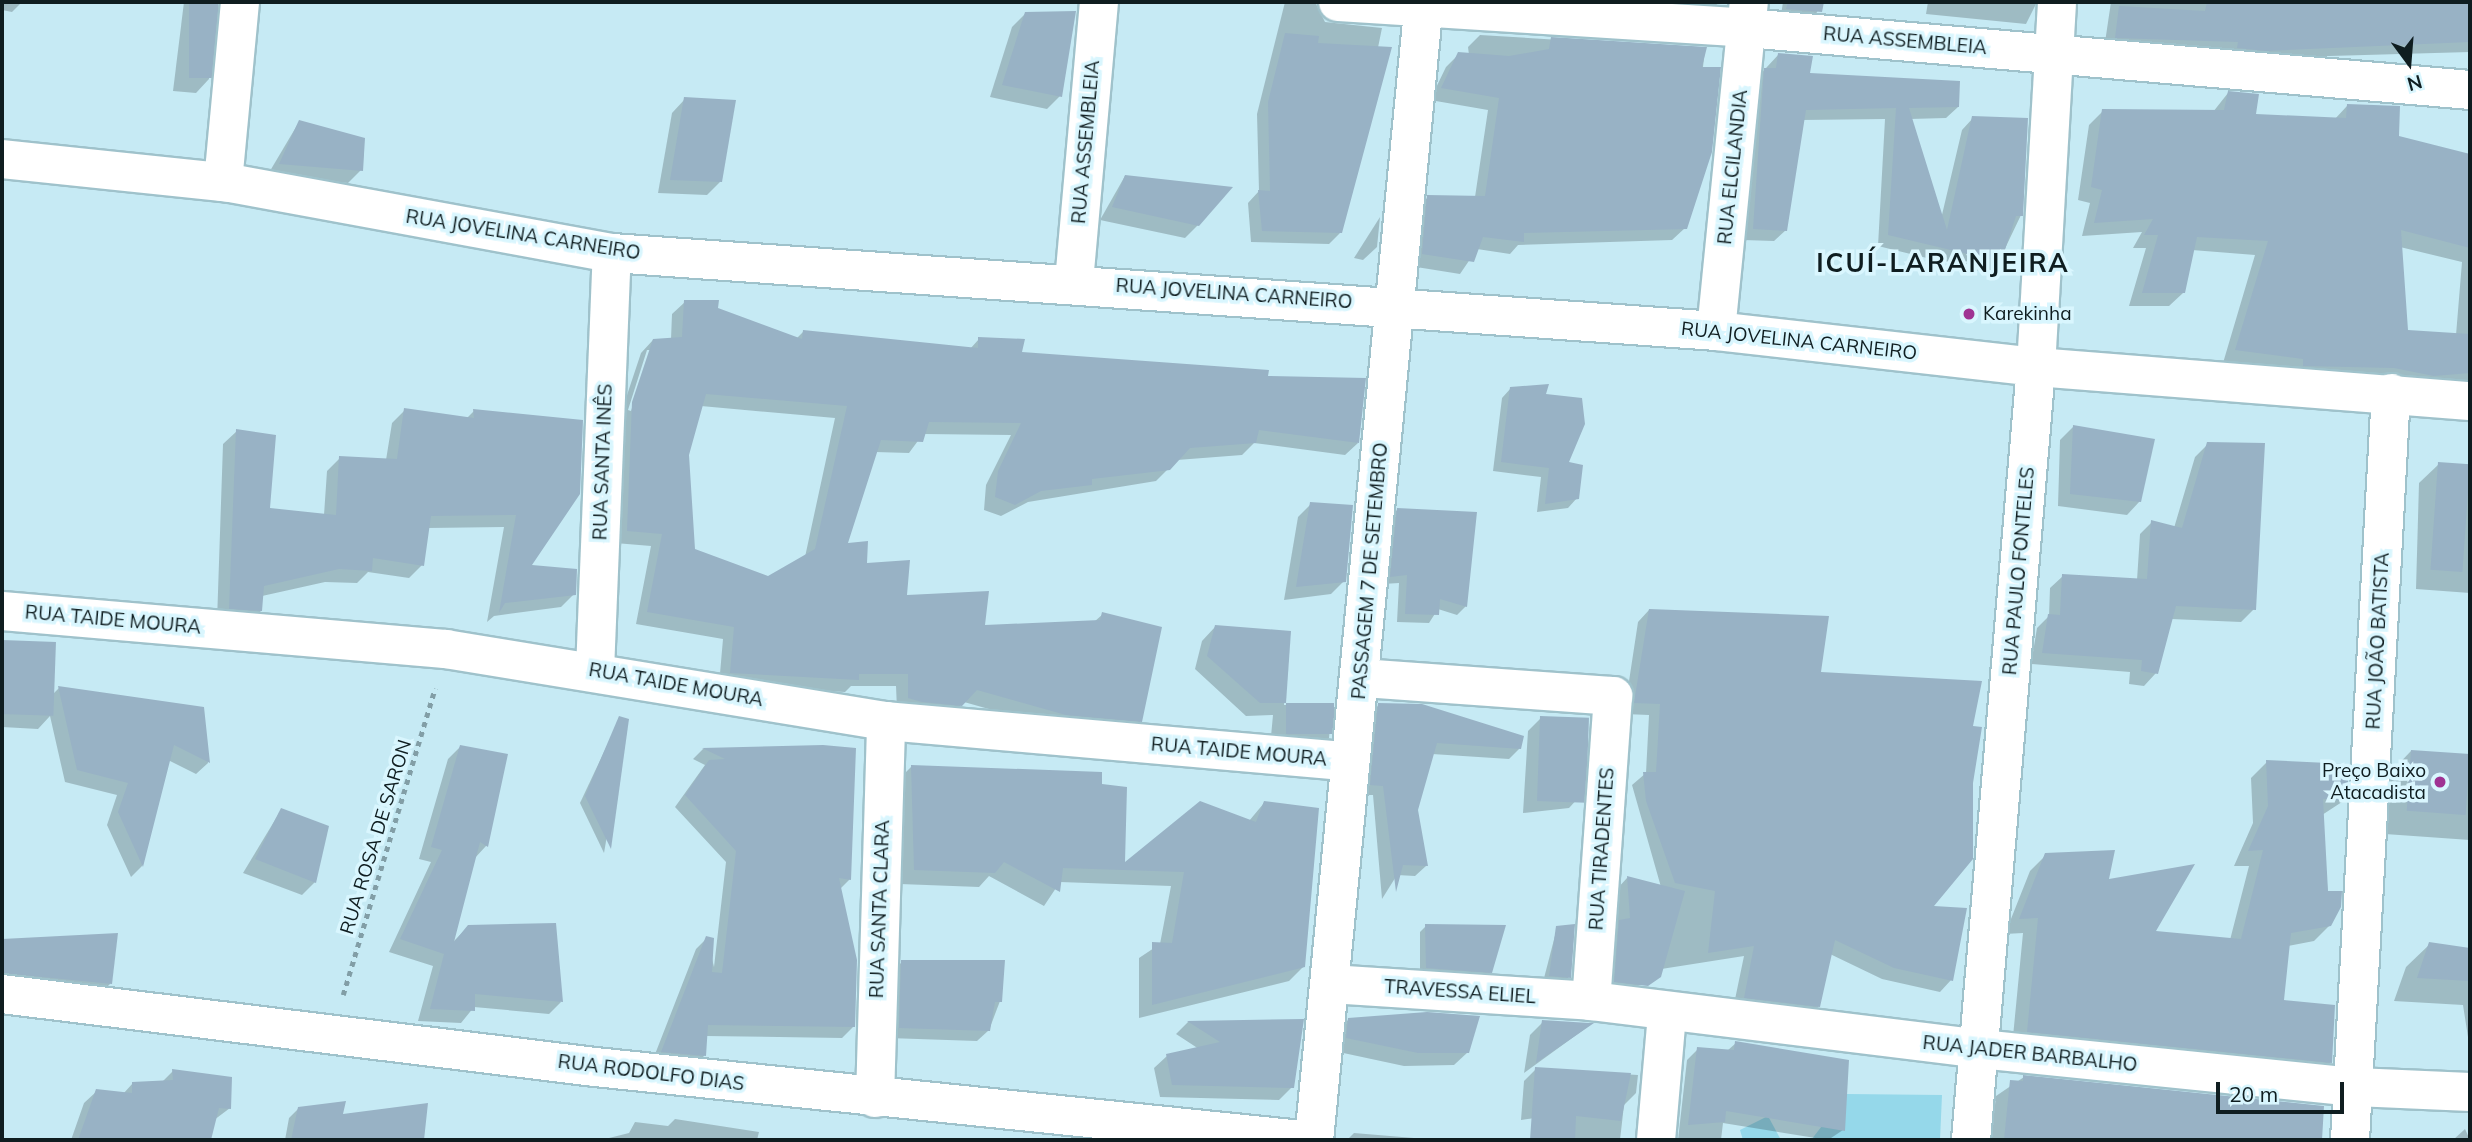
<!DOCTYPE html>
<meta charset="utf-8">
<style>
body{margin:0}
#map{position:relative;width:2472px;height:1142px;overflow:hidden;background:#c6eaf4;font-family:Mulish,sans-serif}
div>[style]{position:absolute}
.green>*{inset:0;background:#95d8ea}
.shadow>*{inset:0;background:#0003}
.building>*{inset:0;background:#98b2c5;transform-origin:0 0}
.path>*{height:4.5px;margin-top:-2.25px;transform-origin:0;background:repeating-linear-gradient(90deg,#829ea6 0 5px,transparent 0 10px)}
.roads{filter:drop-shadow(2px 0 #9fc2cb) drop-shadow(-2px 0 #9fc2cb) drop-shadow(0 2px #9fc2cb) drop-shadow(0 -2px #9fc2cb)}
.minor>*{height:38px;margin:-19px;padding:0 19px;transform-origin:19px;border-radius:19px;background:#fff}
.dots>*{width:19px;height:19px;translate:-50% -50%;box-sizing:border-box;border:4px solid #d9f6fe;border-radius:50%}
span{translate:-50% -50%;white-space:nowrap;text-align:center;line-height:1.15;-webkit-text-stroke:7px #d9f6fe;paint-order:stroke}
.street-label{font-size:19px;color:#0f1d20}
.poi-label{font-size:19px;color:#0f1d20}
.left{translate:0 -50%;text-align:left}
.right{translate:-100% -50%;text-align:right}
.district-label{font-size:26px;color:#0f1d20;font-weight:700;letter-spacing:2px}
.frame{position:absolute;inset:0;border:4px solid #0f1d20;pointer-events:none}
.north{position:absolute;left:2374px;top:28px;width:70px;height:70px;-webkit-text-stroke:5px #d9f6fe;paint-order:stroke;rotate:164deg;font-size:19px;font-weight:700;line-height:28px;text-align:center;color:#0f1d20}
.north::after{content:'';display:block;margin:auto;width:24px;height:32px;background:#0f1d20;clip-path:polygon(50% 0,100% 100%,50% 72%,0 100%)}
.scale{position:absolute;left:2216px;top:1082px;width:128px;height:32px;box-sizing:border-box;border:4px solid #0f1d20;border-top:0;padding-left:9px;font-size:21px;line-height:24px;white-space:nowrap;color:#0f1d20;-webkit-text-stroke:5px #d9f6fe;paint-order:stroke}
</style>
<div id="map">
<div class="green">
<i style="clip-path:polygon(1847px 1094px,1942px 1095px,1940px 1140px,1811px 1140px)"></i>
<i style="clip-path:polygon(1768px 1116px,1781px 1140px,1743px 1140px,1740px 1130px)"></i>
</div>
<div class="shadow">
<i style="clip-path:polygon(2px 2px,22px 2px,12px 12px,2px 10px)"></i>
<i style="clip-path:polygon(184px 2px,216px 2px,209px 79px,196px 93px,173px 91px)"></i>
<i style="clip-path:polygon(1285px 2px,1315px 2px,1325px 22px,1382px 28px,1340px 233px,1329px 244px,1251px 242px,1248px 203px,1259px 191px,1257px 114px)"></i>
<i style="clip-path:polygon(1520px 2px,1719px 2px,1708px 14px)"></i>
<i style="clip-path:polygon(1783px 2px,1822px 2px,1814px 18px,1781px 15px)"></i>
<i style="clip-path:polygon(1928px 2px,2037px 2px,2026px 24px,1926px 14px)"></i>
<i style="clip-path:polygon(2111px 2px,2470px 2px,2470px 52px,2226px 59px,2104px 49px)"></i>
<i style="clip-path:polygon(1026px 13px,1060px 96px,1047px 109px,990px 97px,1012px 27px)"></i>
<i style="clip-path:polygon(1480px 35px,1705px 49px,1685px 228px,1672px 240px,1518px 245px,1510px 254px,1477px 249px,1460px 274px,1410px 266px,1416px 210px,1428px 197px,1475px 197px,1488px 110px,1430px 100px,1446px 67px,1459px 54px,1469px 55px,1468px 47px)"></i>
<i style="clip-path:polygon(1779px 54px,1807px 74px,1958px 107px,1946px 118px,1910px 119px,1941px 219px,1962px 130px,1973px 118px,2021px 215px,1999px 261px,1988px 273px,1878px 246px,1885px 119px,1802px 120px,1786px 230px,1774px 241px,1743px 240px,1754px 81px)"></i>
<i style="clip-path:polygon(evenodd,2228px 93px,2254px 115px,2334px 120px,2347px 106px,2397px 137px,2470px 156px,2470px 384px,2223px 363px,2255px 255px,2192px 250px,2183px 293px,2169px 306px,2129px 306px,2146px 248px,2133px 248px,2142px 232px,2082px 236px,2090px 203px,2078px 200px,2089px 125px,2103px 111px,2213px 112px,2228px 93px,2400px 247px,2462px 262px,2456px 335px,2406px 332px,2400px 247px)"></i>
<i style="clip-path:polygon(685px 99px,720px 182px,707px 195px,658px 193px,672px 113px)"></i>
<i style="clip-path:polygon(299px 122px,361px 170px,348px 183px,267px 176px)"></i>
<i style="clip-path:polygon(1125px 176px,1198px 225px,1185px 238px,1100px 220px)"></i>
<i style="clip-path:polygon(1380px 217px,1377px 247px,1363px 260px,1354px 258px)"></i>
<i style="clip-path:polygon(evenodd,685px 302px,796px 339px,803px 332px,970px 349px,979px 339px,1020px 354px,1266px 378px,1358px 443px,1345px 455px,1254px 443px,1242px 455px,1177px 460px,1156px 481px,1028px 502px,1001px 516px,984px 510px,986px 485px,1011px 435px,923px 434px,909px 453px,875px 452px,846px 545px,906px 597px,983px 626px,1094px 622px,1103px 614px,1141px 721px,1128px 733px,1053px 727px,964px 702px,948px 717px,897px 710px,896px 686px,851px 686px,845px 692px,719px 685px,723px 639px,636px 624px,651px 546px,615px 543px,620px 416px,641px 353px,653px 340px,671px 339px,672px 314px,685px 302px,647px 350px,651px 350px,631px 411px,628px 410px,647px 350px,685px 302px,701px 406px,835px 418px,805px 557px,769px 578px,693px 550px,687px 455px,701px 406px)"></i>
<i style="clip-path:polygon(1511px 388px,1544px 395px,1577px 498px,1568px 508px,1537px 512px,1541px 477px,1493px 471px,1502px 398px)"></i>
<i style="clip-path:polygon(405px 410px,466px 419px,474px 411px,579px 494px,529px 566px,574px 594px,561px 607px,494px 616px,487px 622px,504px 527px,428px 528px,422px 565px,409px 578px,368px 572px,357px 583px,325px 582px,262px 596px,261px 611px,247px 624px,217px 621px,223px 444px,237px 431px,269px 509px,324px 515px,327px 471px,340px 458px,386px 460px,392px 423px)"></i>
<i style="clip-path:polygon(2073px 427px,2140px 501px,2127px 515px,2058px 506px,2060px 440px)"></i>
<i style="clip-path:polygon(2208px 444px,2254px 609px,2241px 622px,2171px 619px,2156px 673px,2144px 686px,2129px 684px,2130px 672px,2031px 664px,2037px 628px,2049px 616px,2050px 588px,2063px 576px,2137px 580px,2140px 534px,2152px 522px,2174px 528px,2195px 457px)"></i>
<i style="clip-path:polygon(2439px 464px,2470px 466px,2470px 593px,2416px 589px,2419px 483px)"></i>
<i style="clip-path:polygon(1311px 504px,1344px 581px,1331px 594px,1284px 600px,1298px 517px)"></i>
<i style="clip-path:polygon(1398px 509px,1466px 606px,1457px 615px,1438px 609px,1429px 623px,1397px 622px,1399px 583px,1383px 584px,1389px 518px)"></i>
<i style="clip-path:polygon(1649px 610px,1819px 673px,1930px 908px,1951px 980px,1940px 992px,1882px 979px,1830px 954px,1819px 1006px,1807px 1018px,1733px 1009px,1744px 956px,1655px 970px,1627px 996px,1604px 993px,1608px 933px,1618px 922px,1616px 890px,1627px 878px,1661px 887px,1632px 785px,1646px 773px,1649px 715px,1624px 714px,1638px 622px)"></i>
<i style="clip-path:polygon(1215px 627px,1289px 633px,1284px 705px,1332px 705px,1329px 738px,1316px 751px,1270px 747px,1273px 715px,1246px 716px,1195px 669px,1202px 641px)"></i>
<i style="clip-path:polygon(2px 642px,54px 644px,52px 695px,59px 688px,203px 708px,208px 763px,196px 774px,168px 760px,142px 866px,131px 877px,107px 825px,117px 795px,65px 782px,50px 716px,38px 729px,2px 727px)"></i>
<i style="clip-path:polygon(1379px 705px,1520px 748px,1509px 759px,1432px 754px,1417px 810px,1426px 866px,1415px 876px,1397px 875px,1382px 899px,1373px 795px,1361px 795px,1368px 715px)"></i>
<i style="clip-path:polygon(620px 718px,627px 720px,604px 853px,580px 803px)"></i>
<i style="clip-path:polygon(1541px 718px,1582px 794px,1569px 808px,1523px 813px,1528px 731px)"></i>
<i style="clip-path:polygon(460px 747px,506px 755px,486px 846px,474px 859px,452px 943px,468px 927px,561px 1002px,549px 1014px,474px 1007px,461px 1023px,418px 1021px,433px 966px,389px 952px,431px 862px,419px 859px,448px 759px)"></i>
<i style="clip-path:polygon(703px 749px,855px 750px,850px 879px,840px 889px,853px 1027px,842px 1038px,706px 1036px,704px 1056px,693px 1067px,652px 1062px,696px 949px,707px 938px,714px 967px,726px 862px,675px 807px,705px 765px,693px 759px)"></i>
<i style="clip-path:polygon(2411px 751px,2470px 756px,2470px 840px,2385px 834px,2388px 775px)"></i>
<i style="clip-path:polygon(2267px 762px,2345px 800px,2322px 815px,2330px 925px,2314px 941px,2288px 946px,2283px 1002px,2331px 1062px,2315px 1078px,2012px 1047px,2023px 933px,2005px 934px,2030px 871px,2046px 855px,2107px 881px,2153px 933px,2230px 940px,2249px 866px,2234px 866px,2253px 823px,2251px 778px)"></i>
<i style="clip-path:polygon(911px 767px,1100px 785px,1123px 865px,1249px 821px,1264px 803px,1304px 966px,1289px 981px,1139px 1018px,1139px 958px,1160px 944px,1171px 886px,1060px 882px,1044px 906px,989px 876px,979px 887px,900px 884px,897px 781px)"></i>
<i style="clip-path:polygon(281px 810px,315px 882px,302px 895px,243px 873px)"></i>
<i style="clip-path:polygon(1426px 926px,1491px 972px,1484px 978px,1420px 974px,1420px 932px)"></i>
<i style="clip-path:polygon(1557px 928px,1569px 977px,1563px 983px,1543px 982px)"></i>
<i style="clip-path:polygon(116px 935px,110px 984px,100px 994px,2px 983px,2px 941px)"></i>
<i style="clip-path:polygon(2430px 944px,2470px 950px,2470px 1050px,2463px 1005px,2394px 1001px,2406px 967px)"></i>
<i style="clip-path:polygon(902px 962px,1000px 1001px,989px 1030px,977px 1041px,888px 1038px,890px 973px)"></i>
<i style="clip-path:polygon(1348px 1020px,1468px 1052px,1454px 1065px,1404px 1066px,1334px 1051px,1335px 1033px)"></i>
<i style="clip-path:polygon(1302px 1021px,1292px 1087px,1279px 1100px,1160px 1097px,1154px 1068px,1167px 1056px,1199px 1049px,1176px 1034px,1188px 1022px)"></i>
<i style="clip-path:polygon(1543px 1022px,1590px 1025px,1524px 1073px,1530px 1035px)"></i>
<i style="clip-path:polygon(1736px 1043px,1843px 1130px,1828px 1140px,1723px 1123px,1721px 1140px,1678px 1140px,1687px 1060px,1698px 1049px,1727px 1051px)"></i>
<i style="clip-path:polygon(1536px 1069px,1638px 1075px,1636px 1093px,1624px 1105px,1620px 1140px,1552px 1140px,1565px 1114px,1521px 1120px,1524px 1081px)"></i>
<i style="clip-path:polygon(173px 1071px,230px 1108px,214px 1120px,210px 1140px,71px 1140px,84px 1103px,97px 1091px,123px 1094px,133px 1083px,162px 1082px)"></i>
<i style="clip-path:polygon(2024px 1077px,2322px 1107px,2320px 1140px,1991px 1140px,1996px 1096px)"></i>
<i style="clip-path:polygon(426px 1105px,422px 1140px,285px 1140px,289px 1118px,298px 1109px,341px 1116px)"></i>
<i style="clip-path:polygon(675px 1119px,759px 1132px,757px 1140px,601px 1140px,629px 1133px,635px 1122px,668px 1126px)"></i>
<i style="clip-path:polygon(2465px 1129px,2470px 1140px,2453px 1140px)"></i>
<i style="clip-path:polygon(1354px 1133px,1438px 1140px,1347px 1140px)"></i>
</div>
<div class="building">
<i style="left:189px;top:2px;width:29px;height:76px"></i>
<i style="clip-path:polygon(1788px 2px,1824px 2px,1822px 12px,1786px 9px)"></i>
<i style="clip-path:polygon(2207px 2px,2470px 2px,2470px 42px,2266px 51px,2237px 48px,2238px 42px,2115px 38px,2119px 6px,2205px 11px)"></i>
<i style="clip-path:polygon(1076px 11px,1062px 97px,1002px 85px,1025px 12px)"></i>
<i style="clip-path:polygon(1285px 33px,1319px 36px,1318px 43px,1392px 47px,1342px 233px,1262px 231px,1258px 190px,1270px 191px,1268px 102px)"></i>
<i style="clip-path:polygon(1551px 37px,1707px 47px,1702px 67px,1721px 67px,1712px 152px,1687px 229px,1524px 233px,1524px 242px,1483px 237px,1474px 262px,1422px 254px,1427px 195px,1485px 196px,1499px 98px,1441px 88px,1458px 52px,1509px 56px,1549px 49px)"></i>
<i style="clip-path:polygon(1778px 53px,1813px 56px,1810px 73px,1960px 81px,1959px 107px,1909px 108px,1947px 230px,1972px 116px,2028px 118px,2023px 216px,2016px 216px,2001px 262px,1888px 235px,1896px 108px,1806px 110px,1787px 231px,1753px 229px,1764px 68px,1776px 68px)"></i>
<i style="clip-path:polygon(2228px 91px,2259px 94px,2256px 114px,2346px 118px,2347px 104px,2400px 106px,2399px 136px,2470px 154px,2470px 248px,2401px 230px,2408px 330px,2470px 334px,2470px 373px,2434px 376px,2394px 368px,2303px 366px,2303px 359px,2235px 350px,2268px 241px,2197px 237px,2185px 293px,2142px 293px,2158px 235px,2144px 235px,2153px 219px,2094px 223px,2102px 190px,2091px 187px,2102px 109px,2224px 110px)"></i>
<i style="clip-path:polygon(684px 97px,736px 100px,722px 182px,670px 180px)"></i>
<i style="clip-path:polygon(299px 120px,365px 138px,363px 171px,279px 164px)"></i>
<i style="clip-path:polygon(1125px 175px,1233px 187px,1199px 226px,1112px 207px)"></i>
<i style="clip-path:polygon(evenodd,684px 300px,719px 300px,718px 308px,802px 339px,803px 330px,978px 348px,978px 337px,1025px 339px,1022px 352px,1269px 370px,1268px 376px,1366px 378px,1359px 443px,1259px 430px,1256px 443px,1190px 448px,1170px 470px,1092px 479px,1092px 485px,1041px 491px,1015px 505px,995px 497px,998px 471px,1021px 423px,929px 422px,923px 442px,881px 440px,848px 543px,868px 541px,867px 563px,910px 560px,907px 595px,989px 591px,985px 625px,1100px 620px,1102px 612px,1162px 627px,1142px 722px,1066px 715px,977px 690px,962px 706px,922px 702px,908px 698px,908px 674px,859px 674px,859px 680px,730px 673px,734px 627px,647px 612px,662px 534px,627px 531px,632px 402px,653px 339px,682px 337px,684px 300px,706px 394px,847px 406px,815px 549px,768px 576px,695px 549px,689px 455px,706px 394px)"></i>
<i style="clip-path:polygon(1549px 384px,1546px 394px,1582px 398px,1585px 424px,1569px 462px,1583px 465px,1579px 499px,1545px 504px,1549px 468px,1501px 462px,1510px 387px)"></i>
<i style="clip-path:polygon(404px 408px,474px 418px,473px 409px,583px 420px,580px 494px,532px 565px,577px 569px,576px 595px,505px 603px,499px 613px,516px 515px,431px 516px,424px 566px,373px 558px,372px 571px,339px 569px,264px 586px,262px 611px,229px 609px,236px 429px,276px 435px,270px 508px,336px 515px,339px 456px,397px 459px)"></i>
<i style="clip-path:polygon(2073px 425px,2155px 439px,2141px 502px,2070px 494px)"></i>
<i style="clip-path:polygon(2207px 442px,2265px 443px,2256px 610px,2176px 606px,2158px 674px,2141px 671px,2142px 660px,2042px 653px,2048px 614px,2060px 615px,2062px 574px,2147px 579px,2151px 520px,2182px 528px)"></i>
<i style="left:2438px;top:462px;width:32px;height:108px;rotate:4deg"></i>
<i style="clip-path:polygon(1310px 502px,1353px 505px,1346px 582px,1296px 587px)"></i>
<i style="clip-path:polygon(1397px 508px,1477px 512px,1467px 607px,1440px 599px,1439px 615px,1405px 614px,1407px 575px,1390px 577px)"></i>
<i style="clip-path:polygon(1649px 609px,1829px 616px,1821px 672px,1982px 681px,1973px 726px,1982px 727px,1973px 783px,1973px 859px,1934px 906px,1967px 908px,1953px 981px,1894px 968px,1835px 940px,1820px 1007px,1744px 998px,1754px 946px,1708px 953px,1715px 891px,1675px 883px,1646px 801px,1643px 772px,1656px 772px,1660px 704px,1634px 703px)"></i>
<i style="clip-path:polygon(1215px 625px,1291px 631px,1286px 703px,1260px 703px,1207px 656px)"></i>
<i style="left:2px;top:640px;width:54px;height:74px;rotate:2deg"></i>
<i style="clip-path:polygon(58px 686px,204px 707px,210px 763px,174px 745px,143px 867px,118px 812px,128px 783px,77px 770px)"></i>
<i style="left:1286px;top:703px;width:48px;height:31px"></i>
<i style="clip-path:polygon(1378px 703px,1422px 704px,1524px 736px,1521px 749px,1437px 743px,1418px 810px,1428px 866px,1403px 865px,1396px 892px,1383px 786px,1370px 785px)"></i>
<i style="clip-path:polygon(619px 716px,629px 719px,611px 849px,585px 796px)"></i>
<i style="left:1540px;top:716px;width:49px;height:85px;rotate:2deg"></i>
<i style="clip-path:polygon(460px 745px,508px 754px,488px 847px,480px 842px,454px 942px,468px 925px,556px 923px,563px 1002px,475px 994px,475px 1011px,430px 1009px,444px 954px,400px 939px,442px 850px,431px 847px)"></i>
<i style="clip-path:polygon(823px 745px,856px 748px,851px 880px,839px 878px,857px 960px,855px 1027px,708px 1025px,706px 1056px,661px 1052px,706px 936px,714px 938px,712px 972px,722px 973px,736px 851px,685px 795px,709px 760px,725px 759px,702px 748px)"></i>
<i style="left:2411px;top:750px;width:59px;height:61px;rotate:4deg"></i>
<i style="clip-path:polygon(2266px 760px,2349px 764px,2347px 801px,2323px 799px,2328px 891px,2342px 891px,2341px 907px,2331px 926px,2291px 933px,2284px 1000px,2335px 1005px,2332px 1063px,2027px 1032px,2038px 918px,2019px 919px,2045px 853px,2115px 850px,2109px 879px,2195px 864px,2156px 931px,2241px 939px,2263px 850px,2248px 851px,2268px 806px)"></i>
<i style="clip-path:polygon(911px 765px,1102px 772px,1102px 784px,1127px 787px,1125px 862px,1200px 801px,1256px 822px,1264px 801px,1319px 808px,1305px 967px,1152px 1005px,1152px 942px,1172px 943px,1184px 872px,1063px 868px,1060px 892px,1004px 862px,995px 873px,914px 870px)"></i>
<i style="clip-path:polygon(281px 808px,329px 826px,316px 883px,255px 859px)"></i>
<i style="clip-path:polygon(1627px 876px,1685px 891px,1661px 977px,1648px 986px,1614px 982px,1619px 920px,1630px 918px)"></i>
<i style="clip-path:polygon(1425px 924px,1506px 925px,1492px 973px,1426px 968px)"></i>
<i style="clip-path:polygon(1575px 924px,1571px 978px,1549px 976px,1556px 926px)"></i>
<i style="clip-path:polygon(118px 933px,112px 984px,2px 973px,2px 939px)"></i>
<i style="clip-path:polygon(2429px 942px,2470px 948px,2470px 981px,2417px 978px)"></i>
<i style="clip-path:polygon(901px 960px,1005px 960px,1002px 1002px,995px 1002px,990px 1031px,899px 1028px)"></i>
<i style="clip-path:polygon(1427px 1012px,1480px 1016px,1469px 1053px,1418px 1053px,1346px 1038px,1348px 1018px)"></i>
<i style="clip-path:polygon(1304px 1019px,1294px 1088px,1172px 1085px,1166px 1054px,1220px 1042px,1187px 1021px)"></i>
<i style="clip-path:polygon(1542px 1020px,1589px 1023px,1594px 1023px,1536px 1063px)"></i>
<i style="clip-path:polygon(1735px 1041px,1849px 1060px,1845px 1131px,1726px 1111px,1725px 1122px,1688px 1125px,1697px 1047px,1734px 1050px)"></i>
<i style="clip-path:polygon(1535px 1067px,1631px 1073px,1621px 1121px,1576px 1116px,1575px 1140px,1530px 1140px)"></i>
<i style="clip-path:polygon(172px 1069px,232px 1077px,231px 1109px,219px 1108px,211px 1140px,78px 1140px,96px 1089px,132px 1093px,132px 1082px,173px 1080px)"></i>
<i style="clip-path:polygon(2023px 1075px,2324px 1106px,2322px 1140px,2004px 1140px,2010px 1080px,2023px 1081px)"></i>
<i style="clip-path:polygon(346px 1101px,343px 1114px,428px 1103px,424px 1140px,291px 1140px,298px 1107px)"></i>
</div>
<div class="path">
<i style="left:343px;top:995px;width:320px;rotate:-73.3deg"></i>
</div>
<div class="roads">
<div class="minor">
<i style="left:1338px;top:2px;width:410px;rotate:3.6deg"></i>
<i style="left:1747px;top:28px;width:726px;rotate:4.9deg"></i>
<i style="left:2px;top:159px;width:229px;rotate:6deg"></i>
<i style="left:230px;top:183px;width:388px;rotate:10.4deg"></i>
<i style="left:612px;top:253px;width:1107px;rotate:4.04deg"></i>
<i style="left:1716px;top:331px;width:322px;rotate:6.4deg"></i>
<i style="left:2036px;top:367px;width:435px;rotate:4.5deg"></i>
<i style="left:223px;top:182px;width:181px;rotate:-84.6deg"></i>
<i style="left:1074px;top:282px;width:281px;rotate:-84.9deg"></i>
<i style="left:1716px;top:331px;width:330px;rotate:-84.3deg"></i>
<i style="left:2px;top:611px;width:446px;rotate:4.9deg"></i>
<i style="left:446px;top:649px;width:446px;rotate:9.3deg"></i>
<i style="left:886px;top:721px;width:466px;rotate:5deg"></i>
<i style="left:595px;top:671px;width:418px;rotate:-87.7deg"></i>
<i style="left:1362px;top:678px;width:252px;rotate:4.1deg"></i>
<i style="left:1613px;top:696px;width:306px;rotate:94.1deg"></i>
<i style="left:1330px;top:984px;width:262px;rotate:3.7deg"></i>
<i style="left:1591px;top:1001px;width:392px;rotate:7deg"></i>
<i style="left:1980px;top:1049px;width:377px;rotate:5.8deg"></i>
<i style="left:2355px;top:1087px;width:115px;rotate:2.5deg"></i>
<i style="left:2px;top:994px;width:597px;rotate:7.02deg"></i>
<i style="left:595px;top:1067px;width:710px;rotate:5.9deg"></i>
<i style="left:875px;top:1098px;width:377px;rotate:-88.3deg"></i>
<i style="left:1314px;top:1140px;width:1143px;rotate:-84.48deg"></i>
<i style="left:1656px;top:1140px;width:125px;rotate:-85deg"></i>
<i style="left:1971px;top:1140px;width:776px;rotate:-85.19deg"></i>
<i style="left:2036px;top:367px;width:366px;rotate:-86.7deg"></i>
<i style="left:2350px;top:1140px;width:748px;rotate:-86.86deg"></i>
</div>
</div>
<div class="dots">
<i style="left:1969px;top:314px;background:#9f3393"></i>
<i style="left:2440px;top:782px;background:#9f3393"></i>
</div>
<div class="street-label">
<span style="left:1905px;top:41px;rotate:5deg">RUA ASSEMBLEIA</span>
<span style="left:1086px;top:142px;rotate:-85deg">RUA ASSEMBLEIA</span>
<span style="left:1733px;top:167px;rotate:-84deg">RUA ELCILANDIA</span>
<span style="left:523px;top:235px;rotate:9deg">RUA JOVELINA CARNEIRO</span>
<span style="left:1234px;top:294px;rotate:4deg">RUA JOVELINA CARNEIRO</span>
<span style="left:1799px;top:341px;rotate:6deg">RUA JOVELINA CARNEIRO</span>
<span style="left:603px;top:462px;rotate:-88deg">RUA SANTA INÊS</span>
<span style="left:1370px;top:571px;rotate:-85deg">PASSAGEM 7 DE SETEMBRO</span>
<span style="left:2019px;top:571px;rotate:-85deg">RUA PAULO FONTELES</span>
<span style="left:113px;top:620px;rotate:5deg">RUA TAIDE MOURA</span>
<span style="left:2378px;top:641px;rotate:-87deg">RUA JOÃO BATISTA</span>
<span style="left:676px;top:685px;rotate:10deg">RUA TAIDE MOURA</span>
<span style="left:1239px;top:752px;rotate:5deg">RUA TAIDE MOURA</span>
<span style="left:376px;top:837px;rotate:-73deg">RUA ROSA DE SARON</span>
<span style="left:1602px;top:849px;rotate:-86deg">RUA TIRADENTES</span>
<span style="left:880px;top:909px;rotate:-88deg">RUA SANTA CLARA</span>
<span style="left:1460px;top:992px;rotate:4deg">TRAVESSA ELIEL</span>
<span style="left:2030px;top:1054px;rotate:6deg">RUA JADER BARBALHO</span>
<span style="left:651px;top:1073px;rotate:7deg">RUA RODOLFO DIAS</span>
</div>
<div class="poi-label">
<span class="left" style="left:1983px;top:314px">Karekinha</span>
<span class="right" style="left:2426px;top:782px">Preço Baixo<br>Atacadista</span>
</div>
<div class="district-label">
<span style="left:1943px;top:263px">ICUÍ-LARANJEIRA</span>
</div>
<div class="frame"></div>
<div class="north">N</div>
<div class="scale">20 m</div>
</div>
